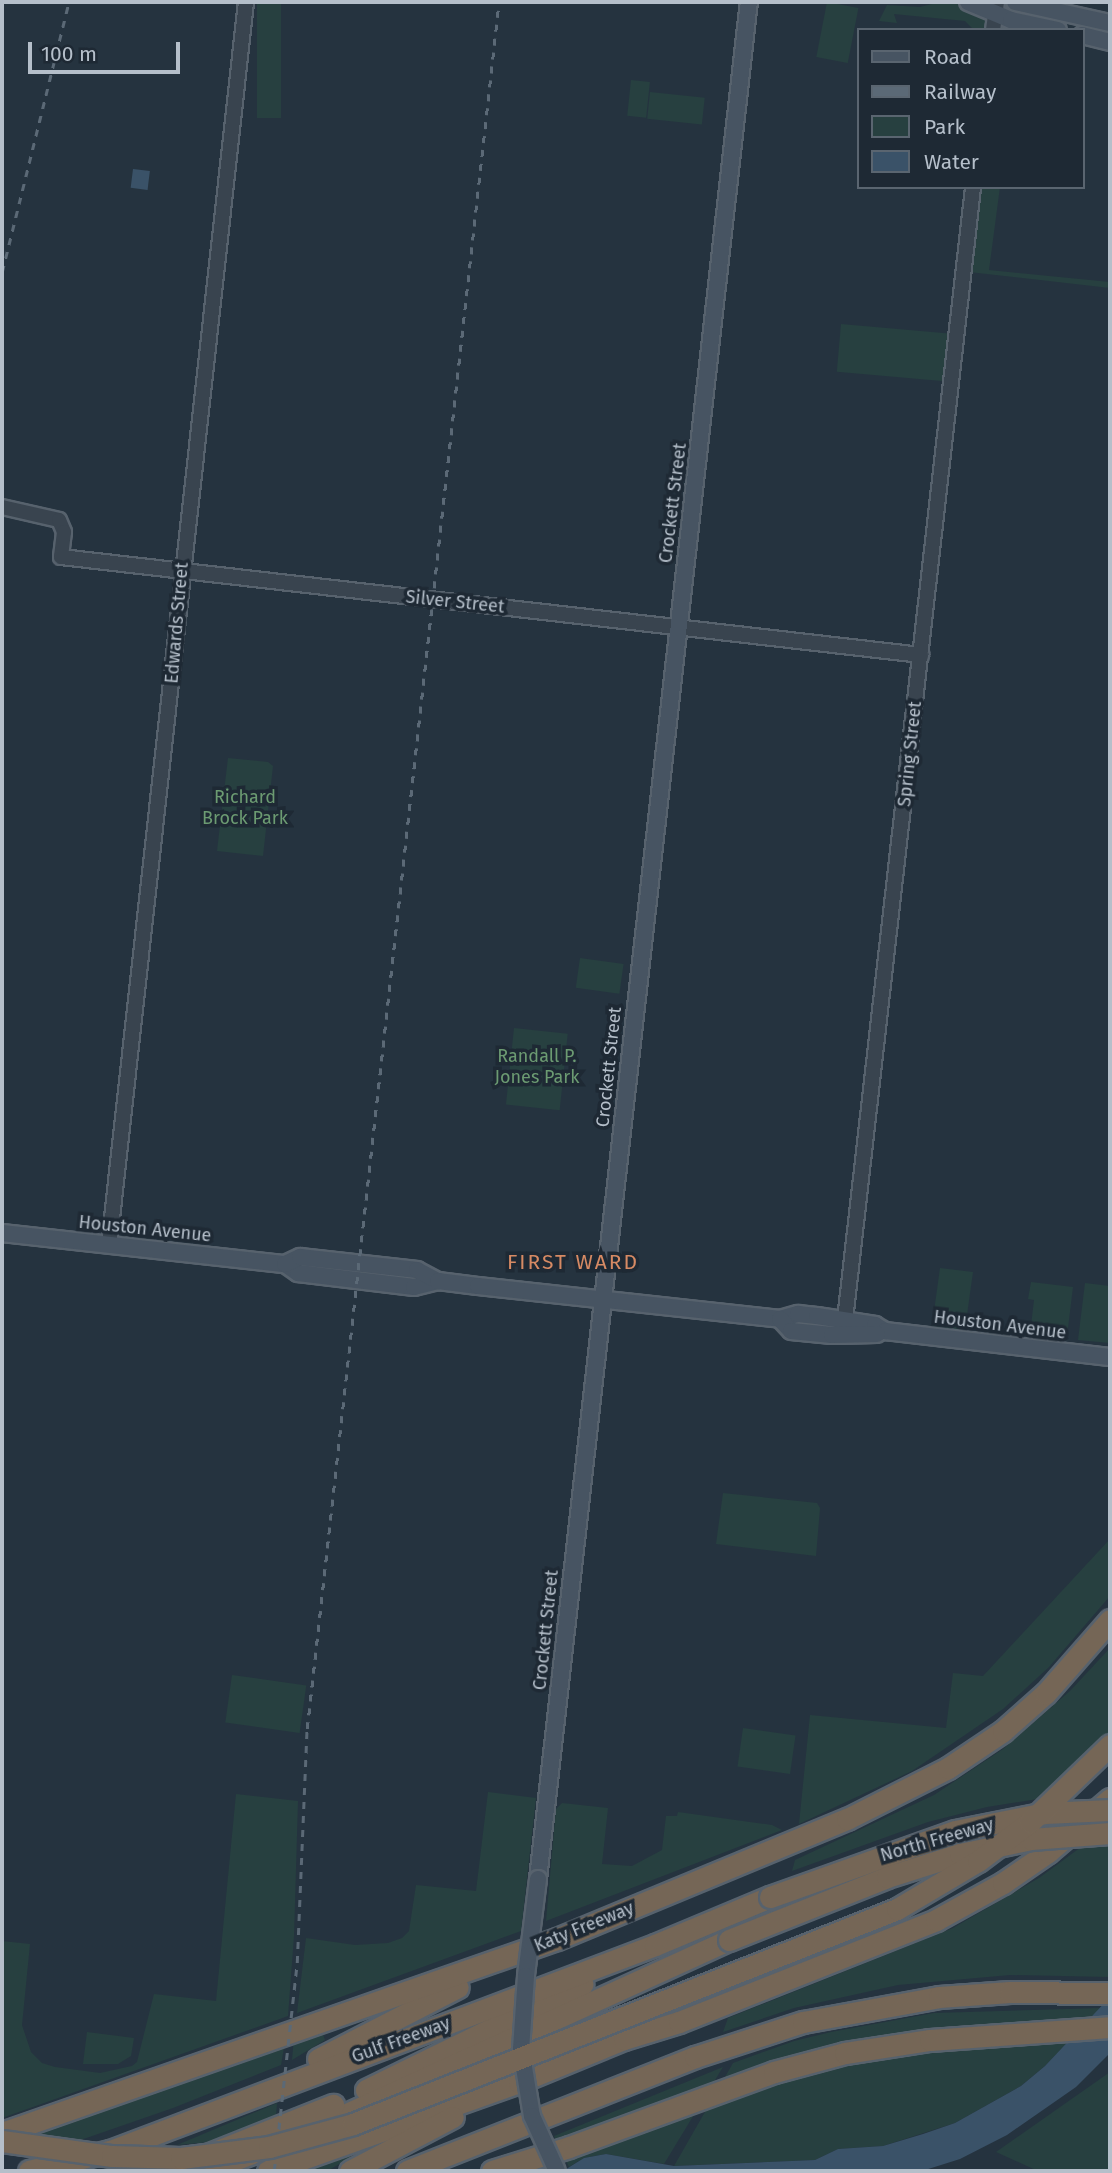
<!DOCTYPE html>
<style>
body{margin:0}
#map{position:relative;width:1112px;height:2173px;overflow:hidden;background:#25333f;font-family:"Fira Sans",sans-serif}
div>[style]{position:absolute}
.green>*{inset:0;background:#274040;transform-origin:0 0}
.water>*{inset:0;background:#3a5268;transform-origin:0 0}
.roads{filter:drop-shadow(2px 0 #57626d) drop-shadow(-2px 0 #57626d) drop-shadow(0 2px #57626d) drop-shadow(0 -2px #57626d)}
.tertiary>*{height:14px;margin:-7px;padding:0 7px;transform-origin:7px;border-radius:7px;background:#39444f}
.secondary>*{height:16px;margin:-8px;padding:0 8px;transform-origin:8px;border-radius:8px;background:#475462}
.motorway>*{height:21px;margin:-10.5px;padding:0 10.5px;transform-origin:10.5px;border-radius:10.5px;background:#756656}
.rail>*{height:2.5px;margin-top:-1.25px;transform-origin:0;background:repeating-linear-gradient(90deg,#5b6976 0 7px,transparent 0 14px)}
.bridges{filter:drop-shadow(2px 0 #57626d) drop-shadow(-2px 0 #57626d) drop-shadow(0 2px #57626d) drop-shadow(0 -2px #57626d)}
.secondary-bridge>*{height:16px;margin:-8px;padding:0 8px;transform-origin:8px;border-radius:8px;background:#475462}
.motorway-bridge>*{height:21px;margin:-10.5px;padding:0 10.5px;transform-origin:10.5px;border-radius:10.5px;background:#756656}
span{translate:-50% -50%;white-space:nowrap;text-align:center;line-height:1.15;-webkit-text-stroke:7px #1e2934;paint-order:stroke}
.street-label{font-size:18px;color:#b5bfca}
.park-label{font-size:18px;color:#6c9b72}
.quarter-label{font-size:21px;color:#d68a64;letter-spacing:2px}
.frame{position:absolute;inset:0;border:4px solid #b5bfca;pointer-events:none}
.legend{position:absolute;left:857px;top:28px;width:228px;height:161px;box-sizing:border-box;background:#1e2934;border:2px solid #5a6570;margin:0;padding:9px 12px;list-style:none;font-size:21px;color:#b5bfca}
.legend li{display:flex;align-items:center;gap:14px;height:35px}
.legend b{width:35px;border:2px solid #5a6570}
.scale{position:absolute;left:28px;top:42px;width:152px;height:32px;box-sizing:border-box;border:4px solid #b5bfca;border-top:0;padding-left:9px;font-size:21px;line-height:24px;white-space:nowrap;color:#b5bfca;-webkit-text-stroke:5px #1e2934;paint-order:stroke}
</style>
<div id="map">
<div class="green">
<i style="left:257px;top:2px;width:24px;height:116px"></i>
<i style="left:827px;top:2px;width:32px;height:56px;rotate:11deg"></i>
<i style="clip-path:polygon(940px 2px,957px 2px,983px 14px,986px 16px,985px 30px,974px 30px,965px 21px,894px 14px,897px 23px,879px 21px,887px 5px,920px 7px)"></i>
<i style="left:631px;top:80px;width:19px;height:36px;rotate:6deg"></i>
<i style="left:650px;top:92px;width:55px;height:27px;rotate:6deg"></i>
<i style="clip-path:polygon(978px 187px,1000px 187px,989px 270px,1110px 282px,1110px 288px,969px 272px)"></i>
<i style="left:841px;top:324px;width:111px;height:48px;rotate:5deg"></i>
<i style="clip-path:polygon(228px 758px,268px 762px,273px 766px,263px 856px,217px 851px)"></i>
<i style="left:580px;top:958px;width:44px;height:30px;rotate:8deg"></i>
<i style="left:514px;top:1028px;width:54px;height:77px;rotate:6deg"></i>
<i style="clip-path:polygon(940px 1268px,973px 1272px,966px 1322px,959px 1330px,932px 1326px)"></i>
<i style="clip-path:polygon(1031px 1282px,1073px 1287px,1067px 1336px,1030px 1334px,1034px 1300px,1028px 1299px)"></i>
<i style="clip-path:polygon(1085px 1283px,1110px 1286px,1110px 1343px,1078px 1340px)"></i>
<i style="clip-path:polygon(723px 1493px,817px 1503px,820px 1508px,816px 1556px,716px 1544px)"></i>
<i style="clip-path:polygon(1110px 1539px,1110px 1596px,1049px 1667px,1003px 1709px,912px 1771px,799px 1824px,810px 1715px,946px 1728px,953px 1673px,983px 1676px)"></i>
<i style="clip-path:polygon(1110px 1648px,1110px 1732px,1044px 1798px,987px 1807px,928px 1822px,792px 1871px,795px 1860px,934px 1795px,1003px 1749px,1070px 1691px)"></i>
<i style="left:232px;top:1675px;width:75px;height:48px;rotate:8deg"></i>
<i style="left:743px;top:1728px;width:53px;height:39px;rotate:8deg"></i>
<i style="clip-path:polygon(488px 1792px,536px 1798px,521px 1931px,297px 2013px,306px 1938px,355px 1945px,388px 1943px,402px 1938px,409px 1931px,416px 1885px,476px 1891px)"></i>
<i style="clip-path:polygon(236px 1794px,298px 1801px,294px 1936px,288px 2016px,2px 2118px,2px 1941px,30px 1944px,22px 2025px,31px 2052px,42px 2063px,55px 2067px,100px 2073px,132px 2066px,137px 2062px,154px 1994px,216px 2001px)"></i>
<i style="clip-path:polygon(562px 1803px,608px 1808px,602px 1864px,632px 1866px,662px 1850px,666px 1816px,677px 1816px,678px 1812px,772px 1825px,782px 1830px,546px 1921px,556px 1809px)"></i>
<i style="clip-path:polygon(1110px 1838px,1110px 1977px,1010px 1975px,898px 1985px,794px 2008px,723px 2032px,728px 2018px,953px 1928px,1039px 1878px,1092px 1839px)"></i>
<i style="clip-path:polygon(1101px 2008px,1045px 2066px,1021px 2086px,955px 2123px,883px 2146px,838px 2149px,815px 2160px,674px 2166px,733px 2063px,794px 2041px,831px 2032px,934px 2013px)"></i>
<i style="clip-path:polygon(321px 2029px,325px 2040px,292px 2060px,294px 2038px)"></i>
<i style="clip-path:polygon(87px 2032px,134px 2038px,131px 2056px,118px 2064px,83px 2064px)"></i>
<i style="clip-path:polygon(285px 2042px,281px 2065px,173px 2108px,69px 2144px,21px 2138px)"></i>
<i style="clip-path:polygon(723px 2067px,664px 2164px,606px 2154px,584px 2158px,569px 2167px,554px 2136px)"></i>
<i style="clip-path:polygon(1110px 2072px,1110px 2171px,1038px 2171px,996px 2152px)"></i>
<i style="clip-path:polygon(277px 2103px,276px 2116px,210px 2142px,177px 2145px)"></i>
<i style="clip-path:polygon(350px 2153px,350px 2158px,327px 2171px,295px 2171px)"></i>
</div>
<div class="water">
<i style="left:133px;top:169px;width:17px;height:19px;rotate:7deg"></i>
<i style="clip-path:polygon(1110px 1997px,1110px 2053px,1076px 2087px,1007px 2135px,960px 2159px,922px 2171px,563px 2171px,584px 2158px,606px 2154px,674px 2166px,815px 2160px,838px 2149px,883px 2146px,923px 2134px,955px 2123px,1021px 2086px,1045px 2066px)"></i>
</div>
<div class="roads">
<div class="tertiary">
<i style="left:993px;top:30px;width:28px;rotate:-82deg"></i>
<i style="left:2px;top:507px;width:58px;rotate:12.8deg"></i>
<i style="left:59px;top:520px;width:13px;rotate:67deg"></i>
<i style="left:64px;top:532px;width:25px;rotate:97deg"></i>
<i style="left:61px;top:557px;width:866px;rotate:6.5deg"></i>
<i style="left:109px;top:1245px;width:1251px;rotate:-83.71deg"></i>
<i style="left:845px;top:1320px;width:1140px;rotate:-83.55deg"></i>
</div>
<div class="secondary">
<i style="left:968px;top:2px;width:47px;rotate:22.7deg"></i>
<i style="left:1011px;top:20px;width:48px;rotate:12deg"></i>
<i style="left:1015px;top:2px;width:97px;rotate:12.5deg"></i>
<i style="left:1082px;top:35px;width:29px;rotate:14deg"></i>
<i style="left:2px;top:1233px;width:285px;rotate:6.3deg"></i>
<i style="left:285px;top:1264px;width:16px;rotate:35deg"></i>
<i style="left:298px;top:1273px;width:117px;rotate:6.9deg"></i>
<i style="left:414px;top:1287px;width:25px;rotate:-14deg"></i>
<i style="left:285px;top:1264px;width:17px;rotate:-25deg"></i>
<i style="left:300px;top:1257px;width:118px;rotate:6.3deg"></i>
<i style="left:417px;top:1270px;width:24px;rotate:28deg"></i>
<i style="left:438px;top:1281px;width:40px;rotate:7.1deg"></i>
<i style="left:478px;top:1286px;width:304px;rotate:6.2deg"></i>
<i style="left:780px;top:1319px;width:19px;rotate:-16deg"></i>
<i style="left:798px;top:1314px;width:19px;rotate:6deg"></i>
<i style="left:817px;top:1316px;width:59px;rotate:8.8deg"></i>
<i style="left:875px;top:1325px;width:12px;rotate:31deg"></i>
<i style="left:885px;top:1331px;width:226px;rotate:6.6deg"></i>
<i style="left:780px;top:1319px;width:16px;rotate:47deg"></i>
<i style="left:791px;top:1331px;width:41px;rotate:5.6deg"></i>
<i style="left:832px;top:1335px;width:45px;rotate:-1.3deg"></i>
<i style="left:538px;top:1879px;width:1889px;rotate:-83.59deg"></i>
</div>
<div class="motorway">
<i style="left:318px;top:2059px;width:157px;rotate:-27.2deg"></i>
<i style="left:366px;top:2090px;width:241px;rotate:-26.1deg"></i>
<i style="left:318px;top:2127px;width:452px;rotate:-24.5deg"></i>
<i style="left:2px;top:2133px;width:588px;rotate:-19.27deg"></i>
<i style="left:557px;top:1939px;width:314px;rotate:-22.5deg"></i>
<i style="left:847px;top:1819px;width:113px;rotate:-26.8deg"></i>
<i style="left:948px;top:1768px;width:66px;rotate:-33.9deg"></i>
<i style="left:1003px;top:1731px;width:57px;rotate:-41.5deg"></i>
<i style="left:1046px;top:1693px;width:97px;rotate:-48.8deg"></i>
<i style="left:29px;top:2171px;width:83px;rotate:-13.9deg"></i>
<i style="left:110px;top:2151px;width:583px;rotate:-20.71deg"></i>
<i style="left:655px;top:1945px;width:125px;rotate:-22.7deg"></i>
<i style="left:167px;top:2171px;width:179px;rotate:-21.7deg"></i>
<i style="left:205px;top:2171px;width:50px;rotate:-21deg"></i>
<i style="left:268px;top:2171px;width:266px;rotate:-19.5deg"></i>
<i style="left:519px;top:2082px;width:113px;rotate:-22.3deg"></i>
<i style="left:624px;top:2039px;width:58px;rotate:-17.2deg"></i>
<i style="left:679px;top:2022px;width:277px;rotate:-21.6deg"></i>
<i style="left:936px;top:1920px;width:77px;rotate:-28.9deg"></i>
<i style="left:1003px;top:1883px;width:55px;rotate:-34.6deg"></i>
<i style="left:1048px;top:1852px;width:82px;rotate:-40.5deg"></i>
<i style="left:350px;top:2171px;width:116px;rotate:-27.7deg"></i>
<i style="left:407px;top:2171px;width:310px;rotate:-21.6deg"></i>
<i style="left:695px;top:2057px;width:114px;rotate:-18deg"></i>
<i style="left:803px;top:2022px;width:138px;rotate:-10.4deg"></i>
<i style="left:939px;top:1997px;width:71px;rotate:-4deg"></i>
<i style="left:1010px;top:1992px;width:100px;rotate:0.6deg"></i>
<i style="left:492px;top:2171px;width:81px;rotate:-17.3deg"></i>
<i style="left:569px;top:2147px;width:218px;rotate:-20.1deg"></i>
<i style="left:774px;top:2072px;width:73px;rotate:-15deg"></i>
<i style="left:845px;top:2053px;width:86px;rotate:-8.7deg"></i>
<i style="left:930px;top:2040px;width:180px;rotate:-4.1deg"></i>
</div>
</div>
<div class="rail">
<i style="left:2px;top:272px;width:278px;rotate:-76.1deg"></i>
<i style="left:274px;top:2171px;width:209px;rotate:-83.7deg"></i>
<i style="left:297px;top:1963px;width:234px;rotate:-87.6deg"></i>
<i style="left:307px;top:1729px;width:1738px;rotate:-83.66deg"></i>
</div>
<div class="bridges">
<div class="secondary-bridge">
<i style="left:538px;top:1879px;width:98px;rotate:97.1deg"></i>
<i style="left:526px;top:1976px;width:73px;rotate:93.9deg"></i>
<i style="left:521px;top:2049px;width:68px;rotate:80.7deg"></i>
<i style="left:532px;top:2116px;width:60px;rotate:65.6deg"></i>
</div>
<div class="motorway-bridge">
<i style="left:770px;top:1897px;width:196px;rotate:-19.6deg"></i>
<i style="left:955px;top:1831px;width:92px;rotate:-11.3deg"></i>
<i style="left:1045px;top:1813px;width:65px;rotate:-2.6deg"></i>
<i style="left:729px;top:1940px;width:170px;rotate:-21.7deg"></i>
<i style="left:887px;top:1877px;width:77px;rotate:-17.5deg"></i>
<i style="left:960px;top:1854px;width:73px;rotate:-11.9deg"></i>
<i style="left:1031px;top:1839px;width:79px;rotate:-4.3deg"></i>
<i style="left:2px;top:2141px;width:111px;rotate:7.8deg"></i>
<i style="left:112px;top:2156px;width:69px;rotate:1.7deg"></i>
<i style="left:181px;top:2158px;width:89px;rotate:-7.1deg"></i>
<i style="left:269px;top:2147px;width:87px;rotate:-15.3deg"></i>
<i style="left:353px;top:2124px;width:585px;rotate:-21.56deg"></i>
<i style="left:897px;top:1909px;width:94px;rotate:-30.7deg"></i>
<i style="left:978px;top:1861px;width:65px;rotate:-36.9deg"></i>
<i style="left:1030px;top:1822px;width:111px;rotate:-43.9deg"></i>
</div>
</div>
<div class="street-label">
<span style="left:673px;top:503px;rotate:-83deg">Crockett Street</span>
<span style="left:455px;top:602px;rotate:6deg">Silver Street</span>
<span style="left:177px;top:623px;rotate:-85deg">Edwards Street</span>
<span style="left:910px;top:754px;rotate:-84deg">Spring Street</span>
<span style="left:609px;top:1067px;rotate:-84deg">Crockett Street</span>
<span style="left:145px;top:1229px;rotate:6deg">Houston Avenue</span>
<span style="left:1000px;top:1325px;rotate:7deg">Houston Avenue</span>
<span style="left:546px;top:1630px;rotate:-84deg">Crockett Street</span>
<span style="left:937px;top:1840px;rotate:-16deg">North Freeway</span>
<span style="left:584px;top:1927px;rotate:-22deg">Katy Freeway</span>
<span style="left:401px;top:2040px;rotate:-20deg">Gulf Freeway</span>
</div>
<div class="park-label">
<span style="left:245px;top:808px">Richard<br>Brock Park</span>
<span style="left:537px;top:1067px">Randall P.<br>Jones Park</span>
</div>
<div class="quarter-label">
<span style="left:573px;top:1262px">FIRST WARD</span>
</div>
<div class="frame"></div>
<ul class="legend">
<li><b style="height:9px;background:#475462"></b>Road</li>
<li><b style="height:9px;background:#5b6976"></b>Railway</li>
<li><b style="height:19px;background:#274040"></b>Park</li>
<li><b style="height:19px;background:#3a5268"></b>Water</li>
</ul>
<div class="scale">100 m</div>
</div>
